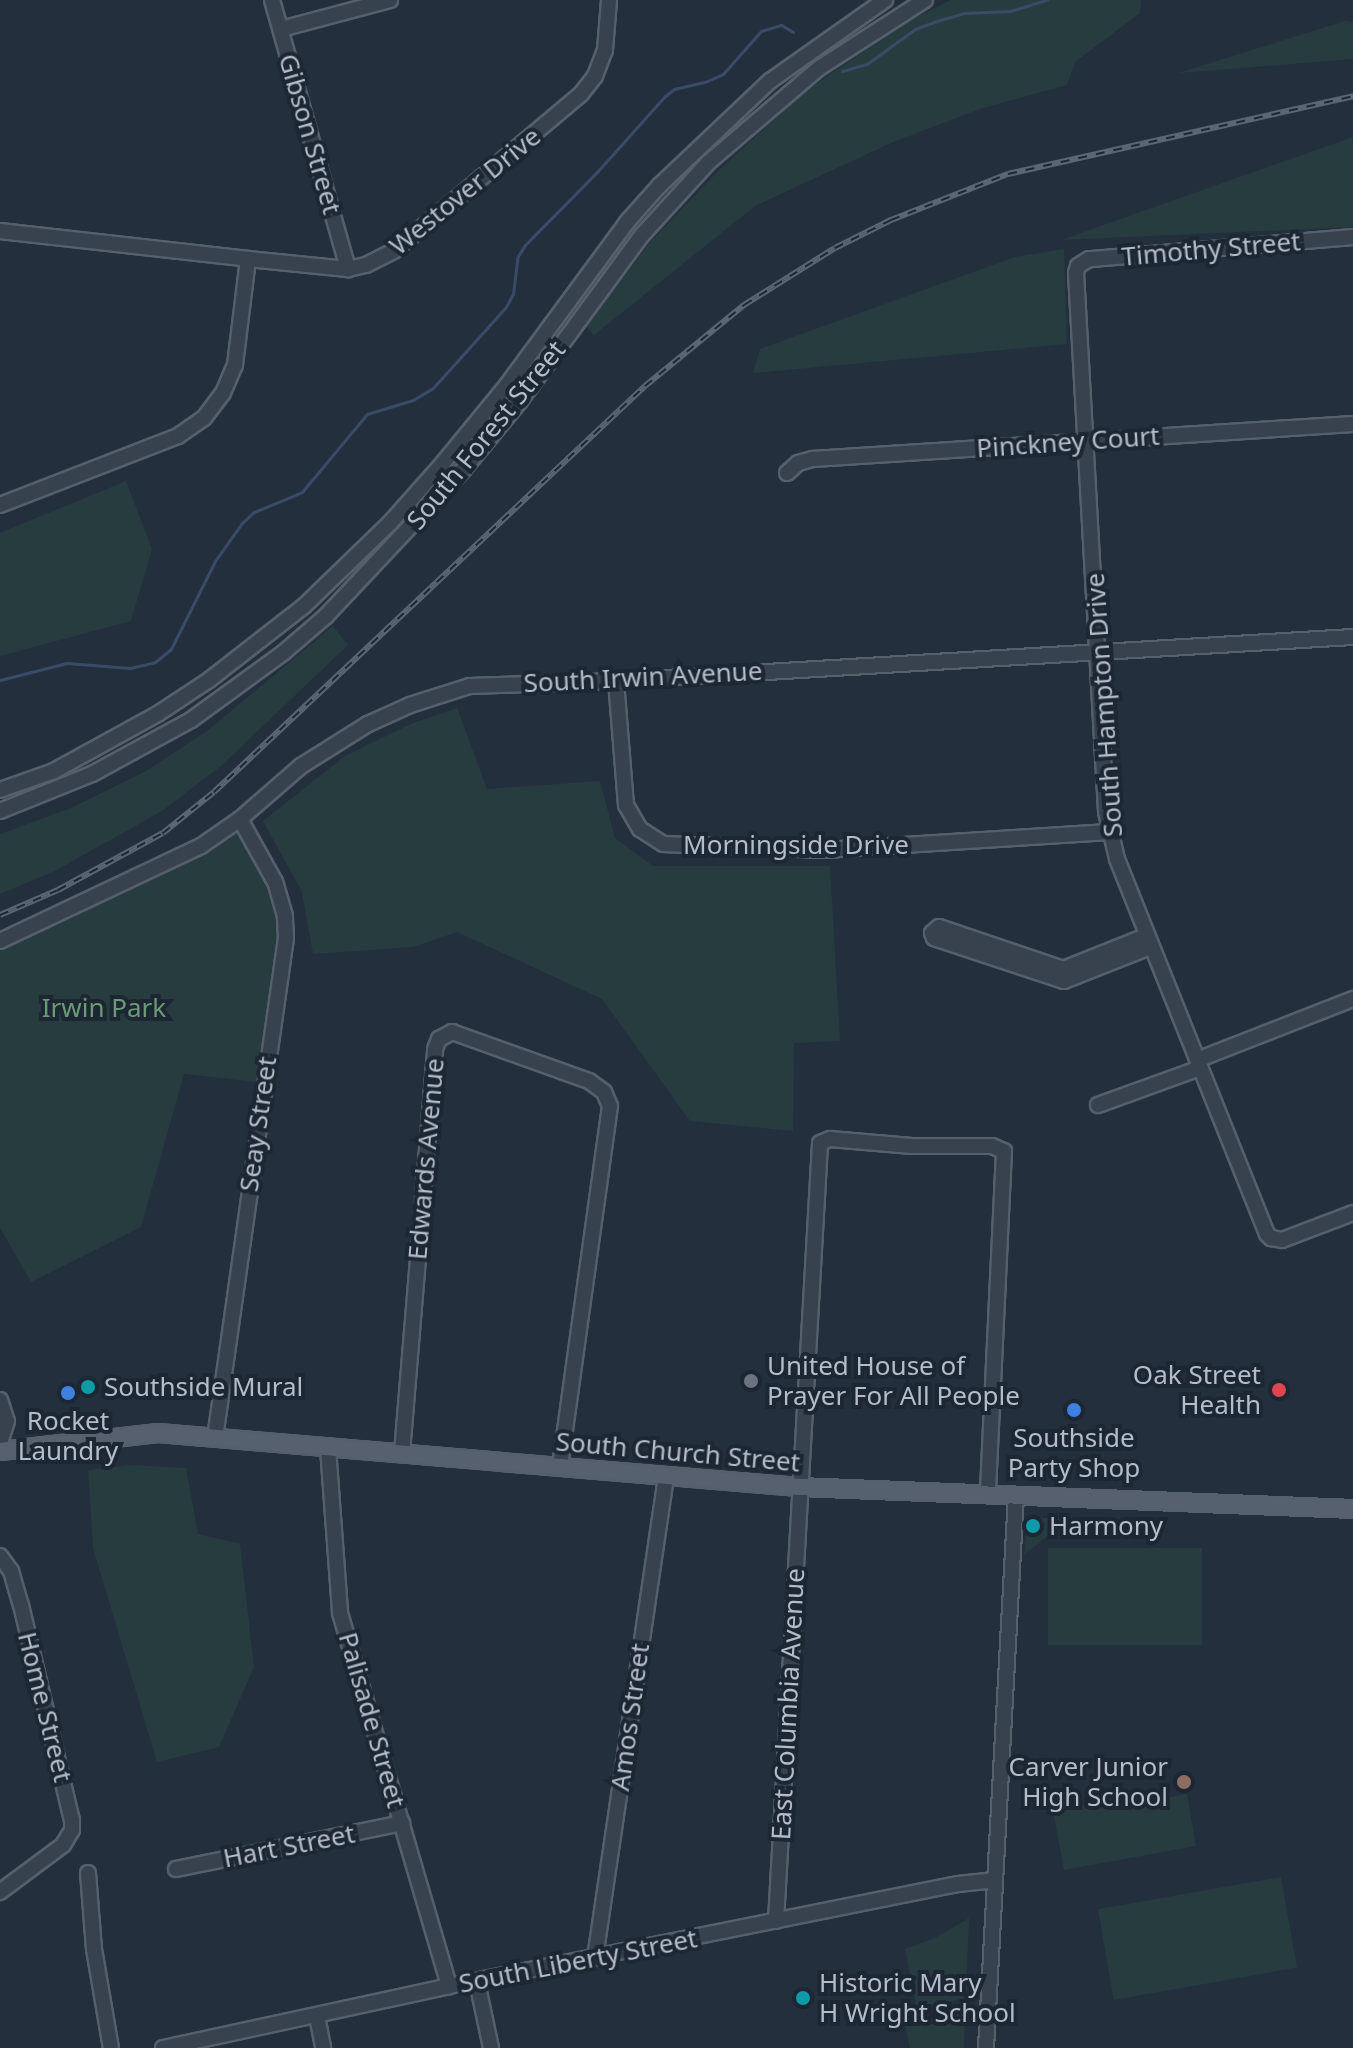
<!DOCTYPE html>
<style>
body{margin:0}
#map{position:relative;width:1353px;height:2048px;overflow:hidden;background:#242f3e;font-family:"Noto Sans",sans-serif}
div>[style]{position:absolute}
.green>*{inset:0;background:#263c3f;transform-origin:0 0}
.stream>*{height:3px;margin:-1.5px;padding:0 1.5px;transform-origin:1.5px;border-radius:1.5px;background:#394c67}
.roads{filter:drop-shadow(2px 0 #565f6c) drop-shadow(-2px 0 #565f6c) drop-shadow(0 2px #565f6c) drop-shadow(0 -2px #565f6c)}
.minor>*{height:14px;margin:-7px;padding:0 7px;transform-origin:7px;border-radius:7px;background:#38414e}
.major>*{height:16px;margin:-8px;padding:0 8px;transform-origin:8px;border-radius:8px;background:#56606e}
.rail>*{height:6px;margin-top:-3px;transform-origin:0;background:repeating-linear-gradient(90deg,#1d2633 0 9px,#5a6575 0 18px);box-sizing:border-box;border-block:2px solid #5a6575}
.dots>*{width:22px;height:22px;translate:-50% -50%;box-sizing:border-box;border:4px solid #1d2633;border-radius:50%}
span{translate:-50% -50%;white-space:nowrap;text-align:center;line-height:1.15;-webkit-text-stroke:8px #1d2633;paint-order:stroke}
.street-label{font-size:26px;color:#b4bcc9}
.park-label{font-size:26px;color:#6b9a76}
.poi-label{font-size:26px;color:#b4bcc9}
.left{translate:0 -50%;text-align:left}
.right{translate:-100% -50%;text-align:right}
</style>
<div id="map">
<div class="green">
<i style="clip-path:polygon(951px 0,1141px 0,1140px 13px,1075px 62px,1067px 85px,980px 109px,891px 143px,755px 206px,594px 335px,586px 326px,652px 240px,721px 168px,804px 92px,911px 20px)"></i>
<i style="clip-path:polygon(1345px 21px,1353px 22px,1353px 59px,1178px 73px)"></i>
<i style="clip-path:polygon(1353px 137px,1353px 227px,1061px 240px)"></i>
<i style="clip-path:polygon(1064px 249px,1067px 344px,753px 373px,760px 349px,1015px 257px)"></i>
<i style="clip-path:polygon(126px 481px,152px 549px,131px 621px,0 656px,0 533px)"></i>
<i style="clip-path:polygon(333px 626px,348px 645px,221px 766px,162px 811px,53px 872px,0 894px,0 834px,71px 808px,146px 771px,207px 731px)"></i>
<i style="clip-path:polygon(457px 708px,487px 789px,600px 781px,615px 838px,653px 866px,830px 866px,840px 1041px,794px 1043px,793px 1131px,690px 1121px,602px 999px,457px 932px,413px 947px,313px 954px,302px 892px,263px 821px,345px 756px,413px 723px)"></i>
<i style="clip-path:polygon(240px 819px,283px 905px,264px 1083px,184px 1074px,141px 1227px,31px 1282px,0 1228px,0 941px)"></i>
<i style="clip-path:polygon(131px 1465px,186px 1468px,198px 1534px,240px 1544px,254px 1667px,219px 1747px,157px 1762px,93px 1548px,88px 1470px)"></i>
<i style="clip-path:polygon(1029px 1517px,1061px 1519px,1050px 1534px,1024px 1555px)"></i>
<i style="left:1048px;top:1548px;width:154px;height:97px"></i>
<i style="clip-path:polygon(1187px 1794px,1196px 1846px,1064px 1870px,1053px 1811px,1123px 1798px,1125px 1805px)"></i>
<i style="left:1281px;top:1877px;width:92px;height:186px;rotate:80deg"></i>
<i style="clip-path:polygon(969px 1918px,966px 1998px,917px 2008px,905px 1949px,935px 1938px)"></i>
<i style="clip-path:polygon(965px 2013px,964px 2048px,910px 2048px,905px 2025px)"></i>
</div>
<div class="stream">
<i style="left:842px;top:71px;width:26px;rotate:-16deg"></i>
<i style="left:867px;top:64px;width:59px;rotate:-36.1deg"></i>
<i style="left:915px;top:29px;width:27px;rotate:-20deg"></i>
<i style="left:940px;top:20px;width:25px;rotate:-16deg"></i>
<i style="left:964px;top:13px;width:46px;rotate:-2.5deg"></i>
<i style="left:1010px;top:11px;width:39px;rotate:-17deg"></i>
<i style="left:0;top:680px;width:69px;rotate:-14.2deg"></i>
<i style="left:67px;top:663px;width:63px;rotate:4.5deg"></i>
<i style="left:130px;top:668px;width:26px;rotate:-13deg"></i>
<i style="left:155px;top:662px;width:21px;rotate:-39deg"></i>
<i style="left:171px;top:649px;width:98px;rotate:-63.4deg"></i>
<i style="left:215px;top:561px;width:47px;rotate:-54.6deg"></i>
<i style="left:242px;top:523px;width:16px;rotate:-43deg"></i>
<i style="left:254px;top:512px;width:52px;rotate:-22.6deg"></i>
<i style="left:302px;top:492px;width:102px;rotate:-50.2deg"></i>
<i style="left:367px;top:414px;width:48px;rotate:-16.9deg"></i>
<i style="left:413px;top:400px;width:23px;rotate:-31deg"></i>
<i style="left:433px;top:388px;width:109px;rotate:-48deg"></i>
<i style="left:506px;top:307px;width:15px;rotate:-62deg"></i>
<i style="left:513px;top:294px;width:38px;rotate:-83deg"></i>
<i style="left:518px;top:256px;width:13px;rotate:-58deg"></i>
<i style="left:525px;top:245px;width:103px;rotate:-45.4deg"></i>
<i style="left:597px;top:172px;width:101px;rotate:-48.2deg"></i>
<i style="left:664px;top:97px;width:13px;rotate:-39deg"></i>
<i style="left:674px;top:89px;width:32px;rotate:-13deg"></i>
<i style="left:705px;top:82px;width:20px;rotate:-24deg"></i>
<i style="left:723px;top:74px;width:57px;rotate:-48.5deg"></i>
<i style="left:761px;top:31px;width:21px;rotate:-17deg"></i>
<i style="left:781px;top:25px;width:14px;rotate:30deg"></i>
</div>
<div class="roads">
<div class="minor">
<i style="left:272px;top:0;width:280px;rotate:74.2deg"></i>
<i style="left:281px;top:29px;width:113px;rotate:-14.9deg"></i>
<i style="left:0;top:231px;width:250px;rotate:6.4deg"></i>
<i style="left:248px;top:259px;width:100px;rotate:5.7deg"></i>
<i style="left:348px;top:269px;width:18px;rotate:-13deg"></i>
<i style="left:366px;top:265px;width:31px;rotate:-27deg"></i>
<i style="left:394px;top:251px;width:244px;rotate:-40deg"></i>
<i style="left:581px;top:94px;width:23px;rotate:-52deg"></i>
<i style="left:595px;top:76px;width:28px;rotate:-69deg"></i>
<i style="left:605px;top:50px;width:50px;rotate:-85.4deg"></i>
<i style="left:1353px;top:237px;width:265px;rotate:175.2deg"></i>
<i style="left:1089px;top:259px;width:13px;rotate:148deg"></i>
<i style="left:1078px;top:266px;width:7px;rotate:106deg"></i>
<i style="left:1076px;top:273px;width:540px;rotate:86.81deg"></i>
<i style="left:1106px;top:812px;width:48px;rotate:76.8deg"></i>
<i style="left:1117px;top:859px;width:404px;rotate:68.2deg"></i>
<i style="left:1267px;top:1234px;width:6px;rotate:45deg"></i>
<i style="left:1271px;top:1238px;width:11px;rotate:10deg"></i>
<i style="left:1282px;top:1240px;width:76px;rotate:-20.8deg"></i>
<i style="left:787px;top:473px;width:15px;rotate:-42deg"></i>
<i style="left:798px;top:463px;width:16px;rotate:-15deg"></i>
<i style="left:813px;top:459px;width:541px;rotate:-3.71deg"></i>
<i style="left:0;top:505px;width:191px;rotate:-21.2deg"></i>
<i style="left:178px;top:436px;width:32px;rotate:-35deg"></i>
<i style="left:204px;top:418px;width:31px;rotate:-53deg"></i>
<i style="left:223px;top:393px;width:30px;rotate:-67deg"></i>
<i style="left:235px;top:365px;width:107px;rotate:-83deg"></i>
<i style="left:616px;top:681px;width:124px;rotate:85.4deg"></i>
<i style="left:626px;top:805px;width:28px;rotate:60deg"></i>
<i style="left:640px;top:829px;width:27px;rotate:33deg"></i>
<i style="left:663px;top:844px;width:162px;rotate:2.1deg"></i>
<i style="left:825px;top:850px;width:285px;rotate:-3.6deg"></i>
<i style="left:0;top:790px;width:57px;rotate:-19.4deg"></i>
<i style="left:54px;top:771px;width:120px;rotate:-28.9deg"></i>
<i style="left:159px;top:713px;width:60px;rotate:-33.4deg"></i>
<i style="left:209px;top:680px;width:120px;rotate:-37.9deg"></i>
<i style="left:304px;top:606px;width:120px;rotate:-44deg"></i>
<i style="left:390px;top:523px;width:80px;rotate:-48.5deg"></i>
<i style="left:443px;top:463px;width:101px;rotate:-50.6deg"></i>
<i style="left:507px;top:385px;width:202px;rotate:-53.6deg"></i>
<i style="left:627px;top:222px;width:50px;rotate:-48.3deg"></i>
<i style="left:660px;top:185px;width:151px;rotate:-43.4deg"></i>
<i style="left:770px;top:81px;width:141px;rotate:-35.2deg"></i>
<i style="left:0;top:811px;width:99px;rotate:-21.9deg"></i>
<i style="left:92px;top:774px;width:113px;rotate:-28.6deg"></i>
<i style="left:191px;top:720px;width:114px;rotate:-36.1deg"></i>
<i style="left:283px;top:653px;width:57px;rotate:-40.7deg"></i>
<i style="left:326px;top:616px;width:202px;rotate:-46.8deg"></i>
<i style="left:464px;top:469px;width:88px;rotate:-50.5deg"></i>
<i style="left:520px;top:401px;width:206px;rotate:-53.7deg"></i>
<i style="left:642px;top:235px;width:99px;rotate:-47.5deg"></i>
<i style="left:709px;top:162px;width:145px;rotate:-40.5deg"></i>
<i style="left:819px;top:68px;width:126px;rotate:-32.7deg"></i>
<i style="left:1146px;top:936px;width:89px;rotate:158.3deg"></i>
<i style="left:1063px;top:969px;width:131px;rotate:-161.3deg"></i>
<i style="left:939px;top:927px;width:9px;rotate:139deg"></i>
<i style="left:932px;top:933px;width:5px;rotate:68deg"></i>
<i style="left:934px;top:938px;width:137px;rotate:18.3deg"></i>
<i style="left:1064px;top:981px;width:92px;rotate:-21.6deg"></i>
<i style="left:0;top:941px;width:222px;rotate:-25.3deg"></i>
<i style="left:201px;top:846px;width:47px;rotate:-34.7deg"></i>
<i style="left:240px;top:819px;width:81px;rotate:-41deg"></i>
<i style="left:301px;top:766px;width:79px;rotate:-32.1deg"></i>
<i style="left:368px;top:724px;width:46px;rotate:-24.3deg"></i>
<i style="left:410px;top:705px;width:63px;rotate:-17.6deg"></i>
<i style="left:470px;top:686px;width:146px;rotate:-2deg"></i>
<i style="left:616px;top:681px;width:738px;rotate:-3.42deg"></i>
<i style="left:1197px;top:1060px;width:168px;rotate:-21.4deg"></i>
<i style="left:1098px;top:1105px;width:109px;rotate:-19.9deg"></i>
<i style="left:0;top:1400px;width:22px;rotate:72deg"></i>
<i style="left:7px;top:1421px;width:23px;rotate:108deg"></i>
<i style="left:215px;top:1438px;width:505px;rotate:-81.92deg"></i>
<i style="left:286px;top:938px;width:22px;rotate:-93deg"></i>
<i style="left:285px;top:916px;width:35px;rotate:-106deg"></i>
<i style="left:275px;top:882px;width:72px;rotate:-119.1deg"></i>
<i style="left:328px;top:1448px;width:165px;rotate:85.8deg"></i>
<i style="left:340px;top:1613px;width:389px;rotate:73.7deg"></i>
<i style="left:402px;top:1453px;width:405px;rotate:-85.3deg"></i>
<i style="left:435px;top:1049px;width:11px;rotate:-68deg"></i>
<i style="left:439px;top:1039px;width:15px;rotate:-28deg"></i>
<i style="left:452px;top:1032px;width:145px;rotate:19.7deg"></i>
<i style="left:589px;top:1081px;width:19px;rotate:36deg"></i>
<i style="left:604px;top:1092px;width:15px;rotate:67deg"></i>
<i style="left:610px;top:1106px;width:363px;rotate:97.9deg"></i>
<i style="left:0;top:1556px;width:19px;rotate:54deg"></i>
<i style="left:11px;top:1571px;width:35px;rotate:74deg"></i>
<i style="left:21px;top:1605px;width:221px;rotate:76.7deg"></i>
<i style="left:72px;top:1820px;width:10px;rotate:90deg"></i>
<i style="left:72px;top:1830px;width:17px;rotate:121deg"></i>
<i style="left:63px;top:1845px;width:79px;rotate:143.3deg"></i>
<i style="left:176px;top:1869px;width:231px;rotate:-11.5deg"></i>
<i style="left:88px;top:1873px;width:76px;rotate:85.5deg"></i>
<i style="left:94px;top:1949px;width:100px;rotate:80.3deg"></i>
<i style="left:776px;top:1921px;width:779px;rotate:-86.76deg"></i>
<i style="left:820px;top:1143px;width:11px;rotate:-22deg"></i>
<i style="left:830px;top:1139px;width:82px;rotate:4.9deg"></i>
<i style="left:912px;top:1146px;width:80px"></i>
<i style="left:992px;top:1146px;width:13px;rotate:23deg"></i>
<i style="left:1004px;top:1151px;width:344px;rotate:92.7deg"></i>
<i style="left:595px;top:1958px;width:486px;rotate:-81.6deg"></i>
<i style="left:477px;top:1982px;width:67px;rotate:78deg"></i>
<i style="left:317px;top:2016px;width:33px;rotate:79deg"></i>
<i style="left:163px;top:2048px;width:293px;rotate:-12.2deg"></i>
<i style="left:449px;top:1986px;width:519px;rotate:-11.33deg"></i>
<i style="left:958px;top:1884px;width:36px;rotate:-6deg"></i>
<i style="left:986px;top:2048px;width:554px;rotate:-86.89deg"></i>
</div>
<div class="major">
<i style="left:0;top:1451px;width:159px;rotate:-6.5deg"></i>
<i style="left:158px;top:1433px;width:643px;rotate:4.82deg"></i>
<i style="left:799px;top:1487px;width:554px;rotate:2.27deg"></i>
</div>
</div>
<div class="rail">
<i style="left:0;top:915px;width:63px;rotate:-23.3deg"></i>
<i style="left:58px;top:890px;width:119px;rotate:-28.5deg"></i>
<i style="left:163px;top:833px;width:65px;rotate:-38.8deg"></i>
<i style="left:214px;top:792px;width:592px;rotate:-43.29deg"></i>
<i style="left:645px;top:386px;width:128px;rotate:-39.3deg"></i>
<i style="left:744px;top:305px;width:107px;rotate:-32.1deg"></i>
<i style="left:835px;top:248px;width:63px;rotate:-26.6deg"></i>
<i style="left:891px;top:220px;width:126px;rotate:-21.5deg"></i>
<i style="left:1008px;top:174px;width:354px;rotate:-12.7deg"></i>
</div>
<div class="dots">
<i style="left:751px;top:1381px;background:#6b7280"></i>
<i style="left:88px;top:1387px;background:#0f9aa8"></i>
<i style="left:1279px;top:1390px;background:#e0444e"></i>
<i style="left:68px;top:1393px;background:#3f7fe0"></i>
<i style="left:1074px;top:1410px;background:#3f7fe0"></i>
<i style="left:1033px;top:1526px;background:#0f9aa8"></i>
<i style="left:1184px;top:1782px;background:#8d6e63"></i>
<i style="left:803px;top:1998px;background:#0f9aa8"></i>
</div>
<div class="street-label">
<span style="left:310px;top:134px;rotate:74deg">Gibson Street</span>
<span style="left:465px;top:191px;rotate:-39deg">Westover Drive</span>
<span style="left:1211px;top:249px;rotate:-5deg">Timothy Street</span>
<span style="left:486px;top:435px;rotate:-51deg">South Forest Street</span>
<span style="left:1068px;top:442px;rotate:-4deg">Pinckney Court</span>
<span style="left:643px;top:677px;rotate:-3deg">South Irwin Avenue</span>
<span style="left:1104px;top:705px;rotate:-94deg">South Hampton Drive</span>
<span style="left:796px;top:845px">Morningside Drive</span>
<span style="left:258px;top:1124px;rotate:-82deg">Seay Street</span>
<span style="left:426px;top:1159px;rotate:-85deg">Edwards Avenue</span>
<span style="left:678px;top:1452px;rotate:5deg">South Church Street</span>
<span style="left:788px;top:1704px;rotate:-87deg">East Columbia Avenue</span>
<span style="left:45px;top:1707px;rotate:76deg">Home Street</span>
<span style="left:630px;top:1717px;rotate:-82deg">Amos Street</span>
<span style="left:372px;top:1720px;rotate:74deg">Palisade Street</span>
<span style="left:289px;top:1846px;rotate:-11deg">Hart Street</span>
<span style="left:578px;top:1961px;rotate:-11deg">South Liberty Street</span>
</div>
<div class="park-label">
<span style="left:104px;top:1008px">Irwin Park</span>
</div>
<div class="poi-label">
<span class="left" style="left:767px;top:1381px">United House of<br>Prayer For All People</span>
<span class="right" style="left:1261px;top:1390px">Oak Street<br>Health</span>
<span class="left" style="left:104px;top:1387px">Southside Mural</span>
<span style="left:68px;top:1436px">Rocket<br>Laundry</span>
<span style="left:1074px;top:1453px">Southside<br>Party Shop</span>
<span class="left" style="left:1049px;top:1526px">Harmony</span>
<span class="right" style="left:1168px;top:1782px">Carver Junior<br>High School</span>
<span class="left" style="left:819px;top:1998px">Historic Mary<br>H Wright School</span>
</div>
</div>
